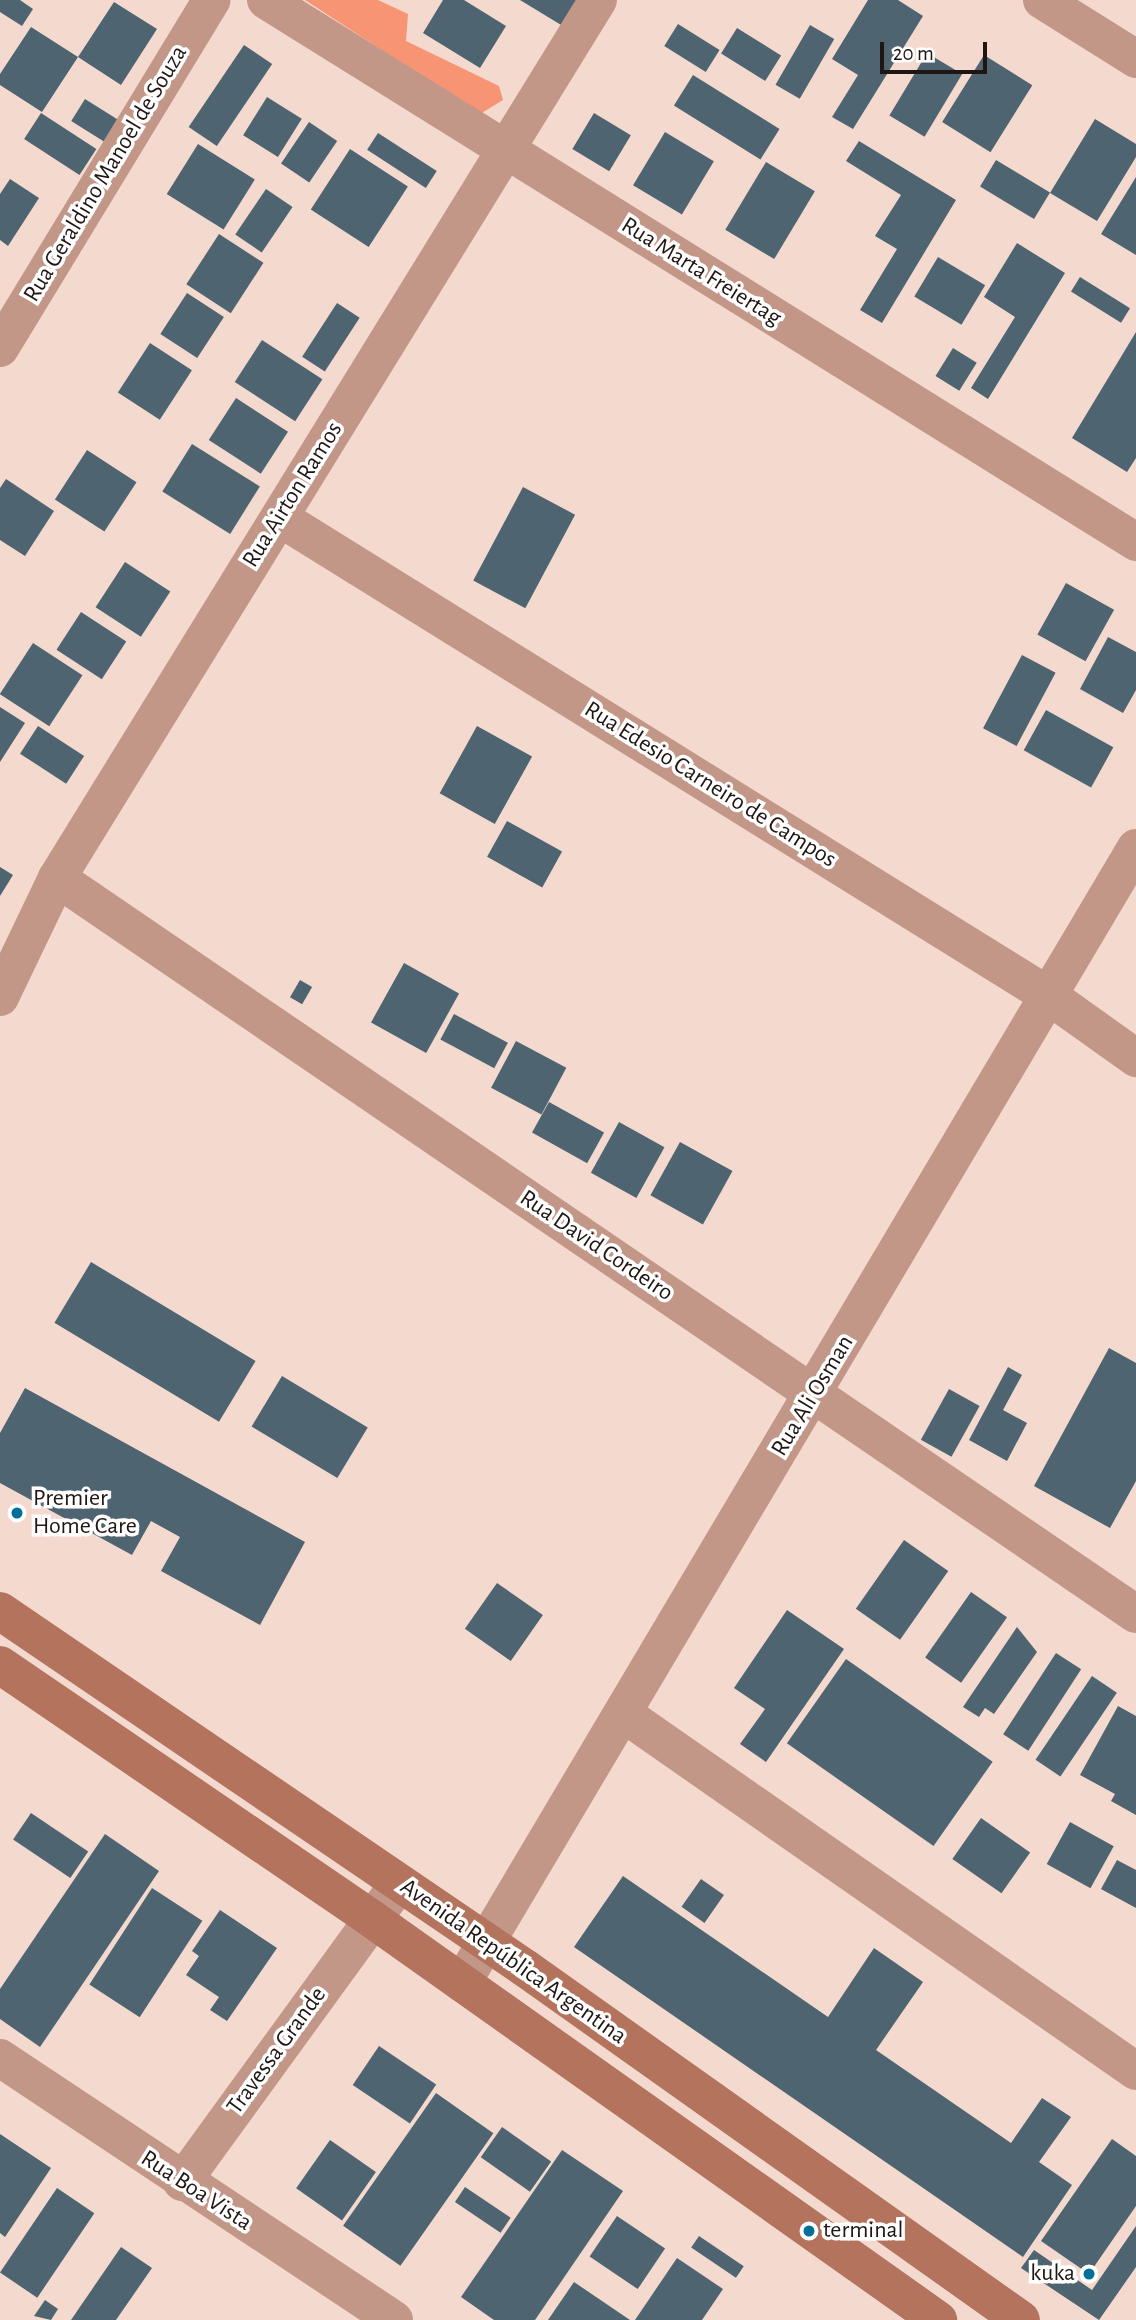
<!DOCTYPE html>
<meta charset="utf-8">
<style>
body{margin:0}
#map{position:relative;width:1136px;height:2320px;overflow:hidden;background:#f4d9cf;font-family:"Alegreya Sans",sans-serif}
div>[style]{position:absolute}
.forest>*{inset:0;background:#f79473}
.building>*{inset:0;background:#4e6471;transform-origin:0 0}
.street>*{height:38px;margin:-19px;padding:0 19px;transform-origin:19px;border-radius:19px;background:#c39788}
.secondary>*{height:38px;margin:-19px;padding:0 19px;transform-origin:19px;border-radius:19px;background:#b3735d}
.dots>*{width:19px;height:19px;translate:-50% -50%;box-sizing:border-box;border:4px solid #fff;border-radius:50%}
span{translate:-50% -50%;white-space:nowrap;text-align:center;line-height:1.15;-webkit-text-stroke:7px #fff;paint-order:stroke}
.street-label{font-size:24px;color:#1f1512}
.poi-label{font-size:24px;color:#1f1512}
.left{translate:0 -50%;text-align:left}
.right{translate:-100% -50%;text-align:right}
.scale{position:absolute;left:880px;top:42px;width:107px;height:32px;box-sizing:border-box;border:4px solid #1f1512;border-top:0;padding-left:9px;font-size:21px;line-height:24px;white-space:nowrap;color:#1f1512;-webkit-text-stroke:5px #fff;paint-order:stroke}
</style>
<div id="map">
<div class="forest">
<i style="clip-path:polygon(305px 0,378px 0,408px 14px,406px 41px,499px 86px,503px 100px,480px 114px)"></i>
</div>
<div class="building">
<i style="clip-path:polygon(0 0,20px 0,33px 9px,22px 26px,0 12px)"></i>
<i style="clip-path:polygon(443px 0,464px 0,506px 26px,480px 68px,423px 33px)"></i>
<i style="clip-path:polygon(520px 0,590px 0,571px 31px)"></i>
<i style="clip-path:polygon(868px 0,898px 0,923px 16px,853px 129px,832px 117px,858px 75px,832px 59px)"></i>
<i style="clip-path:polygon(114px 2px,157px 29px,121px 85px,78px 57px,42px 112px,0 85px,0 74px,31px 27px,78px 57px)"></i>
<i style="left:678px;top:24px;width:49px;height:26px;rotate:32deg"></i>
<i style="left:810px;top:25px;width:28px;height:69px;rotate:30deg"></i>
<i style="left:737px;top:28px;width:52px;height:30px;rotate:32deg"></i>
<i style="left:244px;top:45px;width:34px;height:99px;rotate:34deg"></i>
<i style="left:927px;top:53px;width:41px;height:73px;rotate:31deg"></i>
<i style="left:984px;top:55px;width:57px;height:79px;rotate:32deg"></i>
<i style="left:693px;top:75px;width:102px;height:36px;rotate:32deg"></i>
<i style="left:267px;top:97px;width:41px;height:45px;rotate:32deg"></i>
<i style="left:85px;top:99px;width:39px;height:26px;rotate:32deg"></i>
<i style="left:41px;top:113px;width:66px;height:31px;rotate:33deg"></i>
<i style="left:594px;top:113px;width:43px;height:42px;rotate:31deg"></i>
<i style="clip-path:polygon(1095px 119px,1136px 144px,1136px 157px,1097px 221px,1050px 193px)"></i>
<i style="left:309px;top:122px;width:34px;height:50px;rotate:34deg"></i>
<i style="left:665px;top:132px;width:57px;height:62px;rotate:31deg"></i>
<i style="left:378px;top:133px;width:70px;height:20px;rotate:33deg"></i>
<i style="clip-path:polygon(859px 141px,956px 200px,882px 323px,860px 310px,897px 249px,875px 236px,901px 195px,846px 161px)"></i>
<i style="left:198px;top:144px;width:67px;height:59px;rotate:32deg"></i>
<i style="left:350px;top:149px;width:69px;height:72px;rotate:33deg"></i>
<i style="left:996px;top:160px;width:63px;height:31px;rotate:31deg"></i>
<i style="left:766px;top:162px;width:57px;height:79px;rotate:31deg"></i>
<i style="clip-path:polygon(1136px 177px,1136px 255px,1101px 234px)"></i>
<i style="clip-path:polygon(10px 179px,39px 198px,8px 246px,0 240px,0 194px)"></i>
<i style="left:266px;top:189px;width:32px;height:55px;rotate:34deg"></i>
<i style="left:219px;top:234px;width:53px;height:60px;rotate:33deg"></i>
<i style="clip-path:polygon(1017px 243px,1065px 273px,988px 399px,971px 388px,1015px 317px,984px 297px)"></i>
<i style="left:938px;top:257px;width:55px;height:46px;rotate:31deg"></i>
<i style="left:1080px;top:277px;width:59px;height:17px;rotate:32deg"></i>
<i style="left:187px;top:293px;width:44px;height:49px;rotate:33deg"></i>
<i style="left:337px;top:303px;width:27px;height:64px;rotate:33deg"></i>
<i style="clip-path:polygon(1136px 332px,1136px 458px,1127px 472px,1072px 438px)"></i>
<i style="left:262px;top:340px;width:72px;height:50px;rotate:33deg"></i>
<i style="left:150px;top:343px;width:50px;height:59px;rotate:33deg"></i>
<i style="left:953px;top:348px;width:28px;height:33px;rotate:32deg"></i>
<i style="left:236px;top:398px;width:62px;height:50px;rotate:33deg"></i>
<i style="left:192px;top:444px;width:80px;height:56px;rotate:32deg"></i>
<i style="left:87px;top:450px;width:59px;height:59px;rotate:33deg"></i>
<i style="clip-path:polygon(6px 479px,54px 511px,25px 556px,0 540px,0 488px)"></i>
<i style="left:523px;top:487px;width:59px;height:106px;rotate:28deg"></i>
<i style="left:125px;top:562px;width:54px;height:54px;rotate:33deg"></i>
<i style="left:1066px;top:583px;width:55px;height:59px;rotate:29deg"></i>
<i style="left:81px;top:612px;width:54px;height:45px;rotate:33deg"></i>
<i style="clip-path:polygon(1108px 637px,1136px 652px,1136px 690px,1123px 713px,1080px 689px)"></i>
<i style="left:33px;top:643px;width:59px;height:61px;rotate:33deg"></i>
<i style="left:1022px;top:655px;width:38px;height:83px;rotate:28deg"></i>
<i style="clip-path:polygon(0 707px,25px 723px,0 762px)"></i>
<i style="left:1046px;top:710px;width:77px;height:46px;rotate:29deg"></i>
<i style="left:38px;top:726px;width:55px;height:33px;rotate:33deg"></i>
<i style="left:477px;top:726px;width:63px;height:77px;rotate:29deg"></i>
<i style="left:507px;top:821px;width:63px;height:41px;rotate:29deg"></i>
<i style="clip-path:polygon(0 867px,13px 875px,0 896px)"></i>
<i style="left:404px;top:963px;width:63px;height:68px;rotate:29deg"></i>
<i style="left:300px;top:980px;width:14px;height:20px;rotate:30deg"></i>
<i style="left:454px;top:1014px;width:61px;height:29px;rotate:28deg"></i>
<i style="left:516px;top:1041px;width:57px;height:53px;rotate:28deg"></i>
<i style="left:549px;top:1102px;width:63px;height:35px;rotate:29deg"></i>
<i style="left:619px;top:1122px;width:52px;height:58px;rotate:29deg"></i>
<i style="left:680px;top:1142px;width:60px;height:61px;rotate:29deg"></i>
<i style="left:91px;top:1262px;width:192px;height:71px;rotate:31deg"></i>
<i style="clip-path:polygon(1109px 1348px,1136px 1363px,1136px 1481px,1110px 1528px,1034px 1486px)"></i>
<i style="clip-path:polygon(1008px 1367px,1022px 1375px,1003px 1410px,1027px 1423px,1007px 1461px,969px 1440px)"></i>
<i style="left:282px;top:1376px;width:100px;height:59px;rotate:31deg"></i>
<i style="clip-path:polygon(25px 1388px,305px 1542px,260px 1625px,161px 1571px,180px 1537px,151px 1521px,132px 1555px,0 1483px,0 1433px)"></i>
<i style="left:949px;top:1389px;width:35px;height:58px;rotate:29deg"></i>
<i style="left:904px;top:1540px;width:54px;height:84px;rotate:35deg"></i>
<i style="left:497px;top:1583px;width:56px;height:56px;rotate:35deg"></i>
<i style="left:971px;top:1592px;width:44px;height:80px;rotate:35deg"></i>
<i style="clip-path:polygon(787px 1610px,844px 1649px,766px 1762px,740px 1744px,765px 1709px,734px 1688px)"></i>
<i style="clip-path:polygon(1017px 1627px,1037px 1652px,994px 1714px,985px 1708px,979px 1717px,963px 1707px)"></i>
<i style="left:1056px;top:1653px;width:30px;height:97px;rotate:33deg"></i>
<i style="left:846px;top:1659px;width:179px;height:103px;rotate:35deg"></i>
<i style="left:1092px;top:1676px;width:30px;height:101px;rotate:34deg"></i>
<i style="clip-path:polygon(1118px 1706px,1136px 1716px,1136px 1815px,1111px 1801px,1115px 1794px,1080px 1775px)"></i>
<i style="left:31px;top:1813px;width:69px;height:32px;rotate:34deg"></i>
<i style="left:981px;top:1818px;width:60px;height:50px;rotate:35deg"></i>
<i style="left:1070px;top:1822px;width:50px;height:48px;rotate:29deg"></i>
<i style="clip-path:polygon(105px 1834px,159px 1871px,40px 2047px,0 2019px,0 1989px)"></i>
<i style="clip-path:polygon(1117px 1860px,1136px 1870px,1136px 1908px,1101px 1889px)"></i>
<i style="clip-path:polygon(623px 1876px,828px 2017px,874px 1948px,923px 1982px,876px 2050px,1011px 2143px,1042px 2098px,1071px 2117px,1039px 2162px,1072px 2185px,1023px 2257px,574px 1947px)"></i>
<i style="left:701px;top:1879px;width:28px;height:34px;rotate:35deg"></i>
<i style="left:152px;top:1888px;width:60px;height:115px;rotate:33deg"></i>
<i style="clip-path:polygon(220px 1910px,277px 1948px,227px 2021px,210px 2010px,219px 1997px,186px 1975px,199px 1956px,192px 1951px)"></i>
<i style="left:379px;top:2046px;width:69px;height:47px;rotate:34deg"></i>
<i style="left:436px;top:2093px;width:70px;height:162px;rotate:35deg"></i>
<i style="left:502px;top:2127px;width:60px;height:37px;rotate:35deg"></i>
<i style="clip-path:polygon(0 2134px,51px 2168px,5px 2237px,0 2233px)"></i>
<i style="clip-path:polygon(1112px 2139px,1136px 2156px,1136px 2206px,1089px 2274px,1041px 2241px)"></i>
<i style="left:330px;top:2140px;width:56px;height:59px;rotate:35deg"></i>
<i style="clip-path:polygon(562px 2150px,623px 2191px,535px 2320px,494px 2320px,461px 2297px)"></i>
<i style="left:465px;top:2187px;width:55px;height:18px;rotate:34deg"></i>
<i style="left:57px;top:2188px;width:45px;height:102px;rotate:34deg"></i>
<i style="left:617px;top:2216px;width:58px;height:49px;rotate:34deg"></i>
<i style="clip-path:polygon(1136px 2226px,1136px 2267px,1099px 2320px,1021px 2268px,1034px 2250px,1092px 2290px)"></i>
<i style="left:699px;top:2236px;width:54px;height:14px;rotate:34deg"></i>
<i style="clip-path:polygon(121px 2247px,152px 2268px,116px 2320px,71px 2320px)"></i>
<i style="clip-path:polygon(677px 2258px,723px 2289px,702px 2320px,635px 2320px)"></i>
<i style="clip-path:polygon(574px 2282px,630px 2320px,548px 2320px)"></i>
<i style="clip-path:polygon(45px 2300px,58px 2309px,51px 2320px,34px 2316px)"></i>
</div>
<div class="street">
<i style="left:266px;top:0;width:1025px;rotate:31.92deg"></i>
<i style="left:1042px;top:0;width:111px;rotate:32.1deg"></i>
<i style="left:0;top:348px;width:407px;rotate:-58.7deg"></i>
<i style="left:280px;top:518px;width:905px;rotate:31.86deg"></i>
<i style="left:1049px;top:996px;width:107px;rotate:35.5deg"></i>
<i style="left:57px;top:878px;width:1306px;rotate:34.3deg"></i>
<i style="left:0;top:997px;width:132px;rotate:-64.4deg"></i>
<i style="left:57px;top:878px;width:1031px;rotate:-58.36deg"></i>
<i style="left:624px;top:1714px;width:624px;rotate:34.89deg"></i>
<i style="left:462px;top:1983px;width:1320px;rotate:-59.3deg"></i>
<i style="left:0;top:2058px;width:473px;rotate:33.6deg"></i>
<i style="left:182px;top:2182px;width:369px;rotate:-54deg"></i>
</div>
<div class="secondary">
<i style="left:0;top:1611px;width:635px;rotate:34.22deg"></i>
<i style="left:525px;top:1968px;width:608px;rotate:35.36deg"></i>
<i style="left:0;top:1665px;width:450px;rotate:34.3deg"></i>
<i style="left:372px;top:1919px;width:694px;rotate:35.32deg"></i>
</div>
<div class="dots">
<i style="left:17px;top:1513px;background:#00709b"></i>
<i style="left:809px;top:2231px;background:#00709b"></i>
<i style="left:1089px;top:2274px;background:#00709b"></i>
</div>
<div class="street-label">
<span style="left:106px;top:174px;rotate:-59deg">Rua Geraldino Manoel de Souza</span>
<span style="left:701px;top:272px;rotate:32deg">Rua Marta Freiertag</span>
<span style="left:293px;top:495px;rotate:-58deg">Rua Airton Ramos</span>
<span style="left:710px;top:785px;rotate:32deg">Rua Edesio Carneiro de Campos</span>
<span style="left:596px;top:1246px;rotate:34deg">Rua David Cordeiro</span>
<span style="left:813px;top:1396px;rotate:-59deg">Rua Ali Osman</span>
<span style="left:513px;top:1962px;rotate:35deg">Avenida República Argentina</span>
<span style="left:277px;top:2051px;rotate:-54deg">Travessa Grande</span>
<span style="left:196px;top:2191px;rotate:33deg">Rua Boa Vista</span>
</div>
<div class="poi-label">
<span class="left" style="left:33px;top:1513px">Premier<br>Home Care</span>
<span class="left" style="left:823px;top:2231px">terminal</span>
<span class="right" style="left:1075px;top:2274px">kuka</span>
</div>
<div class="scale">20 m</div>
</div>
